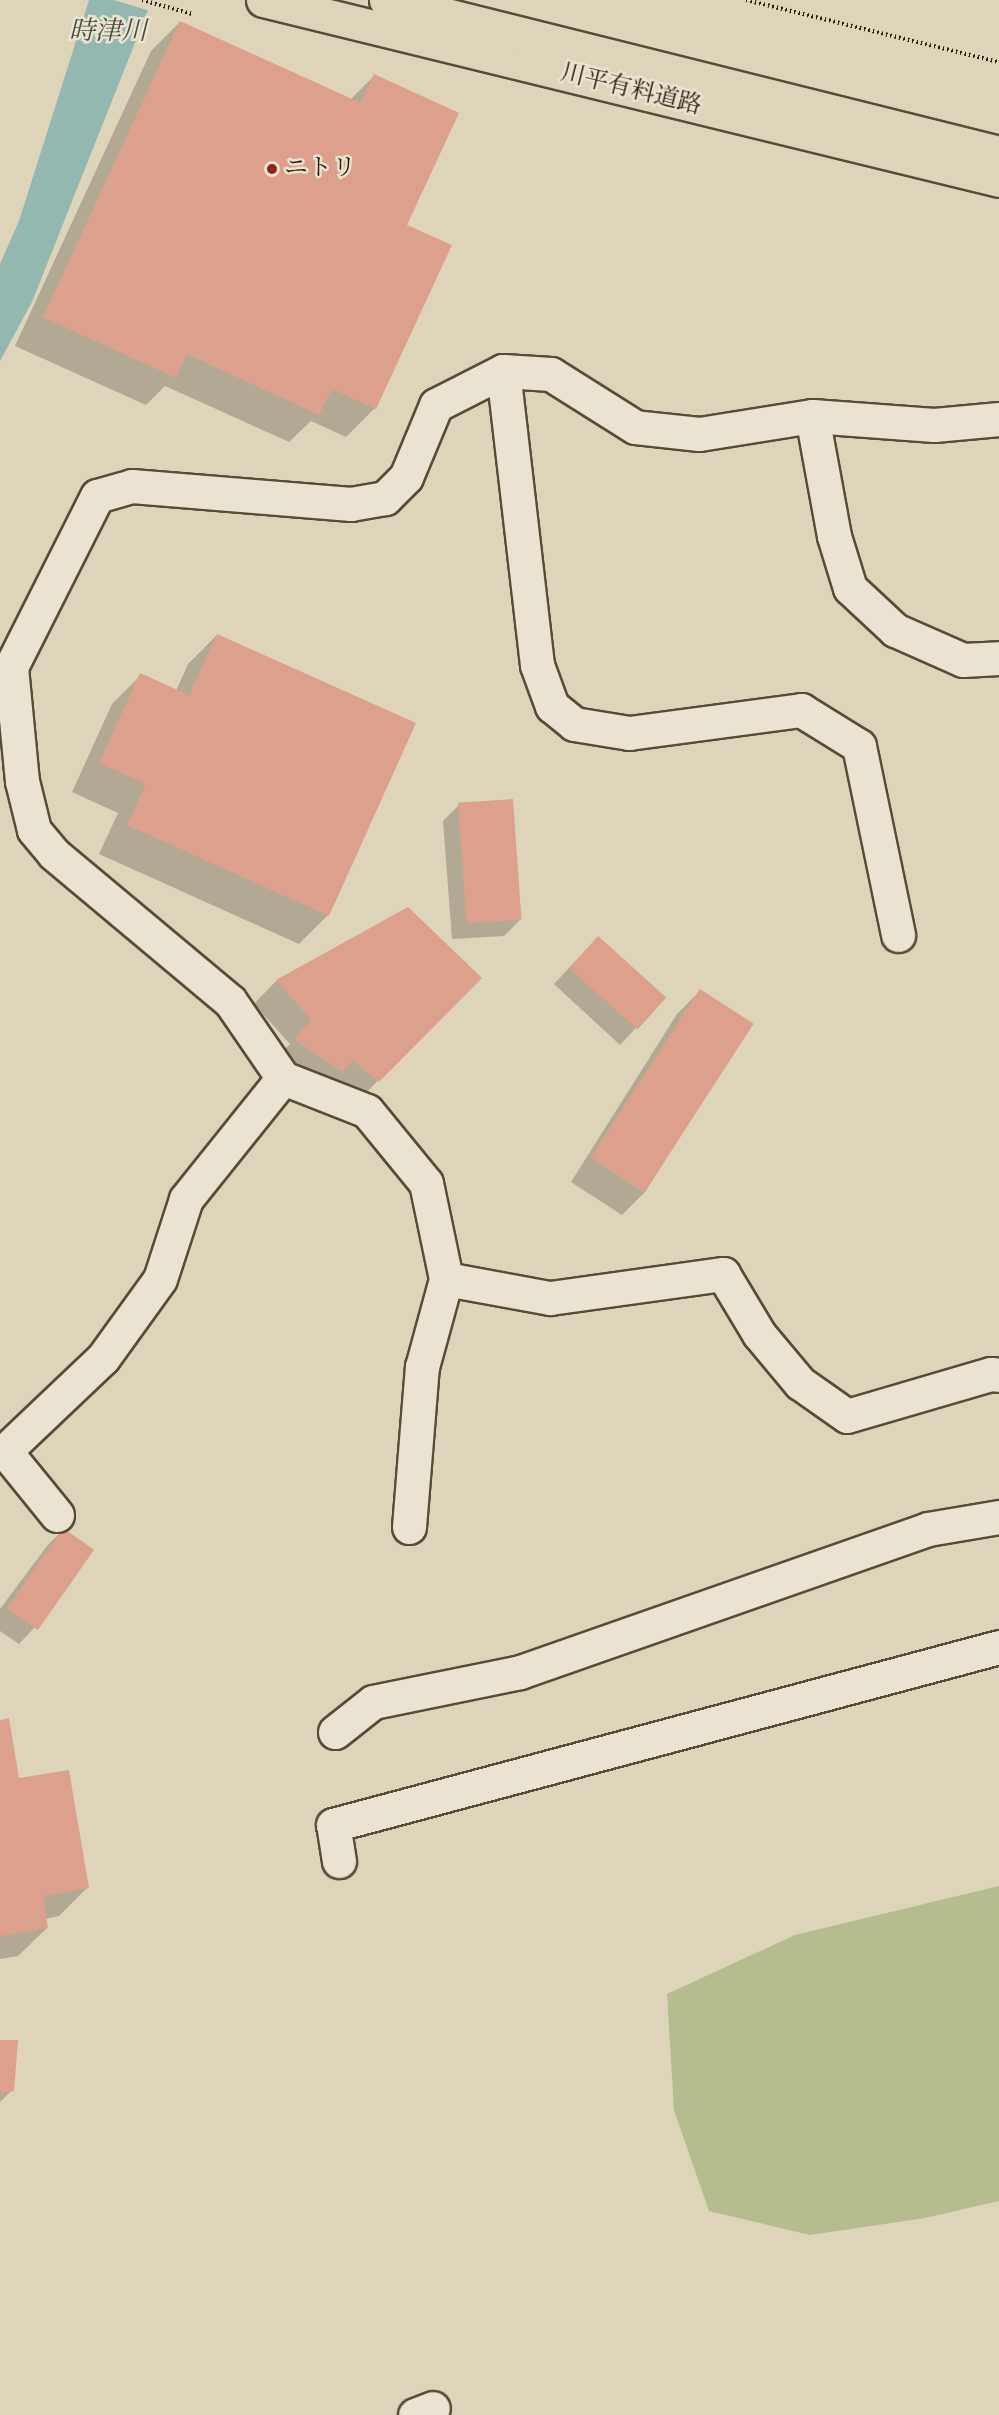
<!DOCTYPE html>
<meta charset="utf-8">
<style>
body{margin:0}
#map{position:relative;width:999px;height:2415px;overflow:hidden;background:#ded4ba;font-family:"Libre Bodoni","Noto Serif JP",serif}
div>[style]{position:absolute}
.green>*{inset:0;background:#b5bc8d}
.water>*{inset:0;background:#93b8b0}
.pier>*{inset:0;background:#ded4ba}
.shadow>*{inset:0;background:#0003}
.building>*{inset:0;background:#dda08d;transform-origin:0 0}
.path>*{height:4px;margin-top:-2px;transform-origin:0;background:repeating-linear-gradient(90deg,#2d1d0c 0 1.5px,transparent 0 4.5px)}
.roads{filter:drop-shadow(2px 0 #594b38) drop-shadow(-2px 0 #594b38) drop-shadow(0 2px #594b38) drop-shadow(0 -2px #594b38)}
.street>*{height:33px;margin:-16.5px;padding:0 16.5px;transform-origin:16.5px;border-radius:16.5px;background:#eae3d2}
.highway>*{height:33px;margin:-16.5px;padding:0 16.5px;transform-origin:16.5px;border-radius:16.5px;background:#ded4ba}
.dots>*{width:16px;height:16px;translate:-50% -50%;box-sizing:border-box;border:3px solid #eae3d2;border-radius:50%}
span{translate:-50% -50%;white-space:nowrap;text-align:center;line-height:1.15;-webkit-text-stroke:5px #eae3d2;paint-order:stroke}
.street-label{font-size:24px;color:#2d1d0c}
.poi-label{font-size:24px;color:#2d1d0c}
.left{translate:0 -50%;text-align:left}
.water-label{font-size:26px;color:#4c4c3d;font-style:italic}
</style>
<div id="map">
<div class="green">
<i style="clip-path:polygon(999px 1886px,999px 2201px,925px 2218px,810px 2235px,709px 2211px,674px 2110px,667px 1994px,795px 1935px)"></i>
</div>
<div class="water">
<i style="clip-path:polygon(89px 0,152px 0,32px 302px,0 361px,0 264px,19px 221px)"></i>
</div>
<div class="pier">
<i style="clip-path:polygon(114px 0,155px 0,150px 11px)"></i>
</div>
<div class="shadow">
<i style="clip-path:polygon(180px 22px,350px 100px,374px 76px,405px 226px,375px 408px,346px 437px,311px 421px,289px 442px,165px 386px,146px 405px,15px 346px,151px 51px)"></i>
<i style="clip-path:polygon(217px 635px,328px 915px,299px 944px,99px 854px,118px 813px,72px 792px,112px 704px,141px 675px,176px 691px,188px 664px)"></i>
<i style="clip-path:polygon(459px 805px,520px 920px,504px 936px,452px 939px,443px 821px)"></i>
<i style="clip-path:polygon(408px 909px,479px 978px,355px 1104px,272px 1062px,290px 1044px,254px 1004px,276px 981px)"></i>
<i style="clip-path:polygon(582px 954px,664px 998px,620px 1045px,554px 984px)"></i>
<i style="clip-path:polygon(700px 991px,752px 1024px,645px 1192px,622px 1215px,571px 1182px,677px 1014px)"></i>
<i style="clip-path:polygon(63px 1530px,92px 1551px,34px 1628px,19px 1644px,0 1631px,0 1609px,47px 1546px)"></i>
<i style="clip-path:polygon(0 1721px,18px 1779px,87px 1888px,59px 1916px,45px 1919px,47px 1928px,18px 1956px,0 1959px)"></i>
<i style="clip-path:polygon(0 2041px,12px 2090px,0 2102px)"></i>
</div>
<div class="building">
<i style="clip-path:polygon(180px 21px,361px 103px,374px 74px,459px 113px,407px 225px,452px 245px,376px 409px,332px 389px,319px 415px,187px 354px,176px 378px,43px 317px)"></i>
<i style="clip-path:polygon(217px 634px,416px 723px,329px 916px,127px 825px,146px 784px,99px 763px,140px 673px,189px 695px)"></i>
<i style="left:513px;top:799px;width:121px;height:55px;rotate:86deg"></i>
<i style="clip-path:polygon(408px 907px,482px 978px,379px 1082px,353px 1061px,342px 1072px,294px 1039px,311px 1020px,276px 980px)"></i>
<i style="left:598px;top:936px;width:92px;height:43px;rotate:42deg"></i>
<i style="left:700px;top:989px;width:64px;height:201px;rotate:33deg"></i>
<i style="left:63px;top:1528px;width:38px;height:98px;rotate:35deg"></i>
<i style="clip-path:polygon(9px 1718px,19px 1778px,69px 1770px,89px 1888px,43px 1896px,48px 1928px,0 1936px,0 1720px)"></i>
<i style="clip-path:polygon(0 2040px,18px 2040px,14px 2091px,0 2093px)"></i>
</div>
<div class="path">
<i style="left:142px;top:0;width:52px;rotate:15.6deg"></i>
<i style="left:746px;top:0;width:260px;rotate:13.8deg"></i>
</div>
<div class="roads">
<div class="street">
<i style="left:503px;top:371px;width:296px;rotate:83.4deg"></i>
<i style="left:537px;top:665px;width:44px;rotate:69.9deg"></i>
<i style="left:552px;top:706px;width:28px;rotate:39deg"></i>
<i style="left:574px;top:724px;width:56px;rotate:9.3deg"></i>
<i style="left:629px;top:733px;width:174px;rotate:-7.6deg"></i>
<i style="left:801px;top:710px;width:68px;rotate:31.8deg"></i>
<i style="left:859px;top:746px;width:193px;rotate:78.3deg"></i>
<i style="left:812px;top:416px;width:122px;rotate:79.6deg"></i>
<i style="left:834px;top:536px;width:54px;rotate:72.9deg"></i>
<i style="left:850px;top:588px;width:62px;rotate:43deg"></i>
<i style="left:895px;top:630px;width:74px;rotate:23.8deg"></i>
<i style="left:963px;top:660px;width:36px;rotate:-3deg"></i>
<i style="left:999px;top:419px;width:65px;rotate:174.7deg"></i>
<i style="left:934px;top:425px;width:122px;rotate:-175.8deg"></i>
<i style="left:812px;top:416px;width:114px;rotate:170.9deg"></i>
<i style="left:699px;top:434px;width:64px;rotate:-173.8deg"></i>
<i style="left:635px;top:427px;width:99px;rotate:-147.8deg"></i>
<i style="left:551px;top:374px;width:48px;rotate:-176.4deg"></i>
<i style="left:503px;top:371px;width:75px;rotate:153.1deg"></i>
<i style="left:436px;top:405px;width:78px;rotate:112.6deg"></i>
<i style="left:406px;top:477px;width:30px;rotate:135deg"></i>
<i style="left:385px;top:498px;width:35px;rotate:170deg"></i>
<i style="left:351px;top:504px;width:220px;rotate:-175.3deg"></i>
<i style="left:132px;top:486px;width:36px;rotate:164deg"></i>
<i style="left:97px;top:496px;width:191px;rotate:116.7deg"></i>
<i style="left:11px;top:667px;width:115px;rotate:84.5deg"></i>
<i style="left:22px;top:781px;width:50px;rotate:76.2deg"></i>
<i style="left:34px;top:830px;width:31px;rotate:50deg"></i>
<i style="left:54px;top:854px;width:229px;rotate:39.9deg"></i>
<i style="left:230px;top:1001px;width:93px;rotate:55.5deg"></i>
<i style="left:283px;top:1078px;width:90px;rotate:21.4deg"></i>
<i style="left:367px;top:1111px;width:93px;rotate:50.7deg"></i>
<i style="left:426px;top:1183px;width:98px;rotate:78.2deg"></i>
<i style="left:446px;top:1279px;width:106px;rotate:10.4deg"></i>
<i style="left:550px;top:1298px;width:175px;rotate:-7.9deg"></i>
<i style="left:723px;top:1274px;width:70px;rotate:59deg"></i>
<i style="left:759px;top:1334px;width:64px;rotate:50.1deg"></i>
<i style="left:800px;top:1383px;width:57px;rotate:35.1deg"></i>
<i style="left:847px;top:1416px;width:150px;rotate:-16.3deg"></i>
<i style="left:991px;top:1374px;width:8px;rotate:7deg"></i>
<i style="left:57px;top:1515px;width:82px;rotate:-129.1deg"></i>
<i style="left:5px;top:1451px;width:135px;rotate:-43.5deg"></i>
<i style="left:103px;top:1358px;width:97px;rotate:-54.2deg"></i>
<i style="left:160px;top:1279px;width:84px;rotate:-72deg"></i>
<i style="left:186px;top:1199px;width:155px;rotate:-51.3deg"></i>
<i style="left:409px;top:1527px;width:161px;rotate:-85.4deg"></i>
<i style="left:422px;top:1367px;width:91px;rotate:-74.7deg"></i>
<i style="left:335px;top:1732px;width:48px;rotate:-38.3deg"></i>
<i style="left:373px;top:1702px;width:150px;rotate:-11.5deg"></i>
<i style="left:520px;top:1672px;width:432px;rotate:-19.3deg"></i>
<i style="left:928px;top:1529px;width:72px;rotate:-9.6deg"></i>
<i style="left:339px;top:1861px;width:36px;rotate:-99deg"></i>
<i style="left:333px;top:1825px;width:689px;rotate:-14.96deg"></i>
<i style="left:415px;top:2415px;width:19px;rotate:-21deg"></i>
</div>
<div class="highway">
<i style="left:263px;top:0;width:758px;rotate:13.74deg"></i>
<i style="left:386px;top:0;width:632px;rotate:14.01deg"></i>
</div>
</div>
<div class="dots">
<i style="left:272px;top:169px;background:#8f2418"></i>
</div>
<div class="street-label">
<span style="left:631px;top:90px;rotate:14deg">川平有料道路</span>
</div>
<div class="poi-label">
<span class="left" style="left:284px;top:169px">ニトリ</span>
</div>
<div class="water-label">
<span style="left:108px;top:32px">時津川</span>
</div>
</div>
